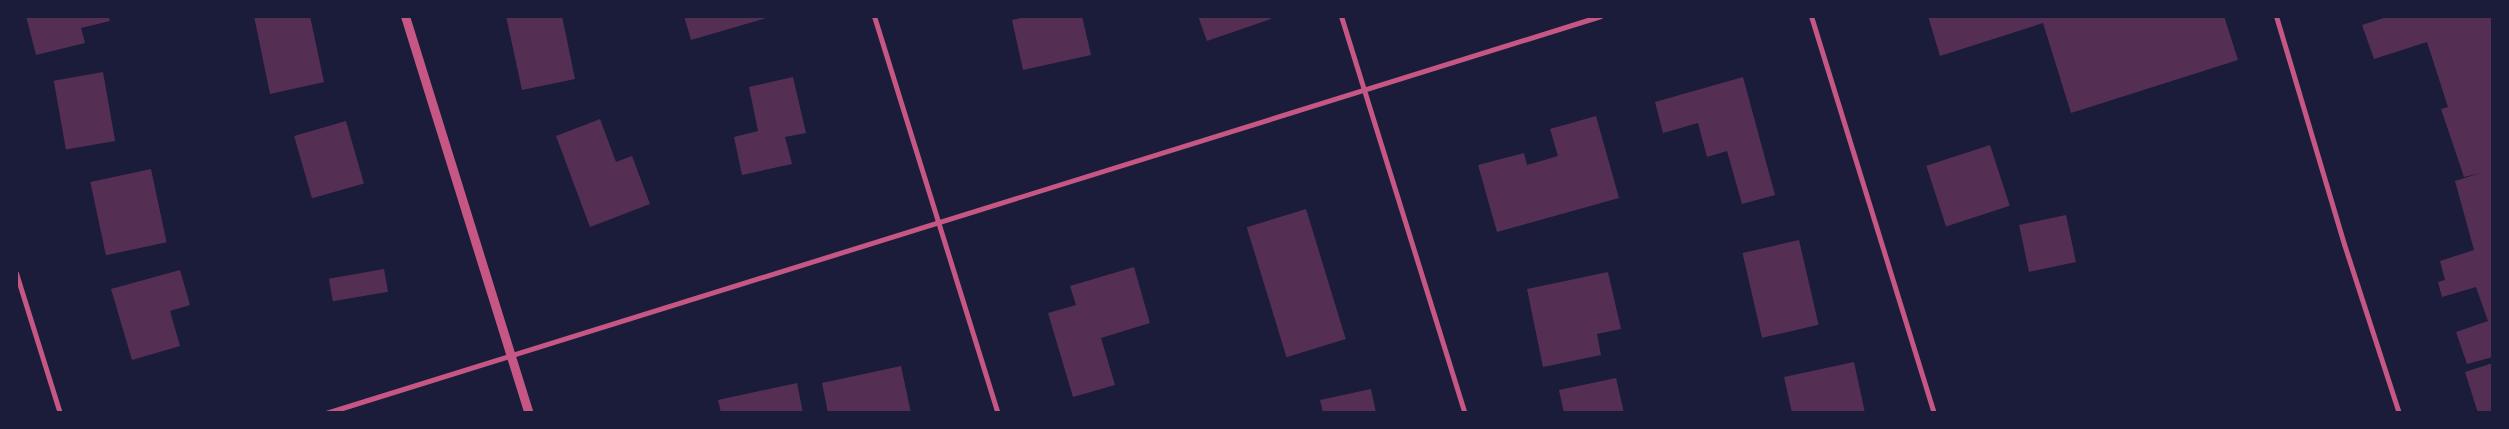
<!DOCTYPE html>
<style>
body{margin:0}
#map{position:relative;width:2509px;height:429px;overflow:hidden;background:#1b1b3a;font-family:"Public Sans",sans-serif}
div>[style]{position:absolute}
.building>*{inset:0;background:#542f53;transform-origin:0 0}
.minor>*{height:5px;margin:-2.5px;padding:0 2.5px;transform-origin:2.5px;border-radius:2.5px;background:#c65784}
.tertiary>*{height:9px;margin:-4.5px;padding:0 4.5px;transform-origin:4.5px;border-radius:4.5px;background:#c65784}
span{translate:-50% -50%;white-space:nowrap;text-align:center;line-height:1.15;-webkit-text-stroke:4px #1b1b3a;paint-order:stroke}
.frame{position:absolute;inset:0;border:18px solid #1b1b3a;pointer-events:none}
</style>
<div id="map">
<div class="building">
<i style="clip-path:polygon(26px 16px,108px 16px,110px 21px,81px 28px,85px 43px,36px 55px)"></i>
<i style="clip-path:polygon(254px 16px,310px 16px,324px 82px,270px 94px)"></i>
<i style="clip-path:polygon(506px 16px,562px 16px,575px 79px,522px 90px)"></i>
<i style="clip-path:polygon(684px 16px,770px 16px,770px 17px,691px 40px)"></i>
<i style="clip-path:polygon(1030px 16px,1082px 16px,1091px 55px,1023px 70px,1012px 20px)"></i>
<i style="clip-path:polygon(1198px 16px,1270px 16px,1271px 19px,1207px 41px)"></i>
<i style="clip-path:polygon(1928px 16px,2224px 16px,2238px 60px,2071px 113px,2043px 23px,1940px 56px)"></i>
<i style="clip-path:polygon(2390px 16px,2493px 16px,2493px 357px,2467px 364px,2456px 332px,2488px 321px,2476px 287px,2442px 297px,2438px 282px,2445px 280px,2440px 261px,2474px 250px,2455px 181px,2481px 173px,2464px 177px,2441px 109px,2448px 107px,2427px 42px,2374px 59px,2362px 25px)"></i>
<i style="left:103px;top:72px;width:70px;height:50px;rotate:80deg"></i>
<i style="clip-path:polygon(793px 77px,806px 133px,785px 137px,792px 164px,742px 175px,734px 137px,758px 131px,749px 87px)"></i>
<i style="clip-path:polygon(1743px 77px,1775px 195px,1742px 204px,1727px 151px,1707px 157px,1698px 123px,1663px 133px,1655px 102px)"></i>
<i style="clip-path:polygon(1596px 116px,1619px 198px,1497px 232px,1478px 165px,1524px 153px,1527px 165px,1558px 156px,1550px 129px)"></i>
<i style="clip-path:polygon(600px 119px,616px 162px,632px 156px,650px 204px,590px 227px,556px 136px)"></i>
<i style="left:346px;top:121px;width:65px;height:54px;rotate:74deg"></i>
<i style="left:1990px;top:145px;width:64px;height:67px;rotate:72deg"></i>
<i style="left:151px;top:169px;width:75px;height:62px;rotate:78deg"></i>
<i style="left:1306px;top:209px;width:136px;height:62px;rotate:73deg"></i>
<i style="left:2066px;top:215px;width:48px;height:48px;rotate:78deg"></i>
<i style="left:1799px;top:240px;width:87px;height:58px;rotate:77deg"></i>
<i style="clip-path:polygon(1134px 267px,1150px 323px,1101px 338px,1115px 385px,1073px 397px,1048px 313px,1076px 305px,1070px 286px)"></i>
<i style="left:384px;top:269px;width:23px;height:56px;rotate:80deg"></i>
<i style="clip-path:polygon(180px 270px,190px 305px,170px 311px,180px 346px,132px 360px,111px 289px)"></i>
<i style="clip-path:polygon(1608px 272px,1621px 329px,1597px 334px,1601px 355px,1543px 367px,1527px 289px)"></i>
<i style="clip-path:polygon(1854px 362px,1865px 413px,1792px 413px,1784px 377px)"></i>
<i style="clip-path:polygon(2493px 363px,2493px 413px,2478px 413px,2465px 372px)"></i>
<i style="clip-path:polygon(901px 366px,911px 413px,828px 413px,822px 383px)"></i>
<i style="clip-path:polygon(1616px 378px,1624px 413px,1564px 413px,1559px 390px)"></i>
<i style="clip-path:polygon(797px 383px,803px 413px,721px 413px,718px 400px)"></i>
<i style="clip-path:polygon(1371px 389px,1376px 413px,1323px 413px,1320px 400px)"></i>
</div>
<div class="minor">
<i style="left:874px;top:16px;width:416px;rotate:72.7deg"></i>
<i style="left:1341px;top:16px;width:416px;rotate:72.7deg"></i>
<i style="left:1811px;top:16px;width:416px;rotate:72.8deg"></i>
<i style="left:2276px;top:16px;width:238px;rotate:73.4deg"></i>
<i style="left:2344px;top:244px;width:178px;rotate:72deg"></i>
<i style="left:16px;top:273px;width:147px;rotate:72.6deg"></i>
<i style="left:326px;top:413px;width:1335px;rotate:-17.3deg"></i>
</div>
<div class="tertiary">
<i style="left:405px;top:16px;width:416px;rotate:72.7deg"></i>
</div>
<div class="frame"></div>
</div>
